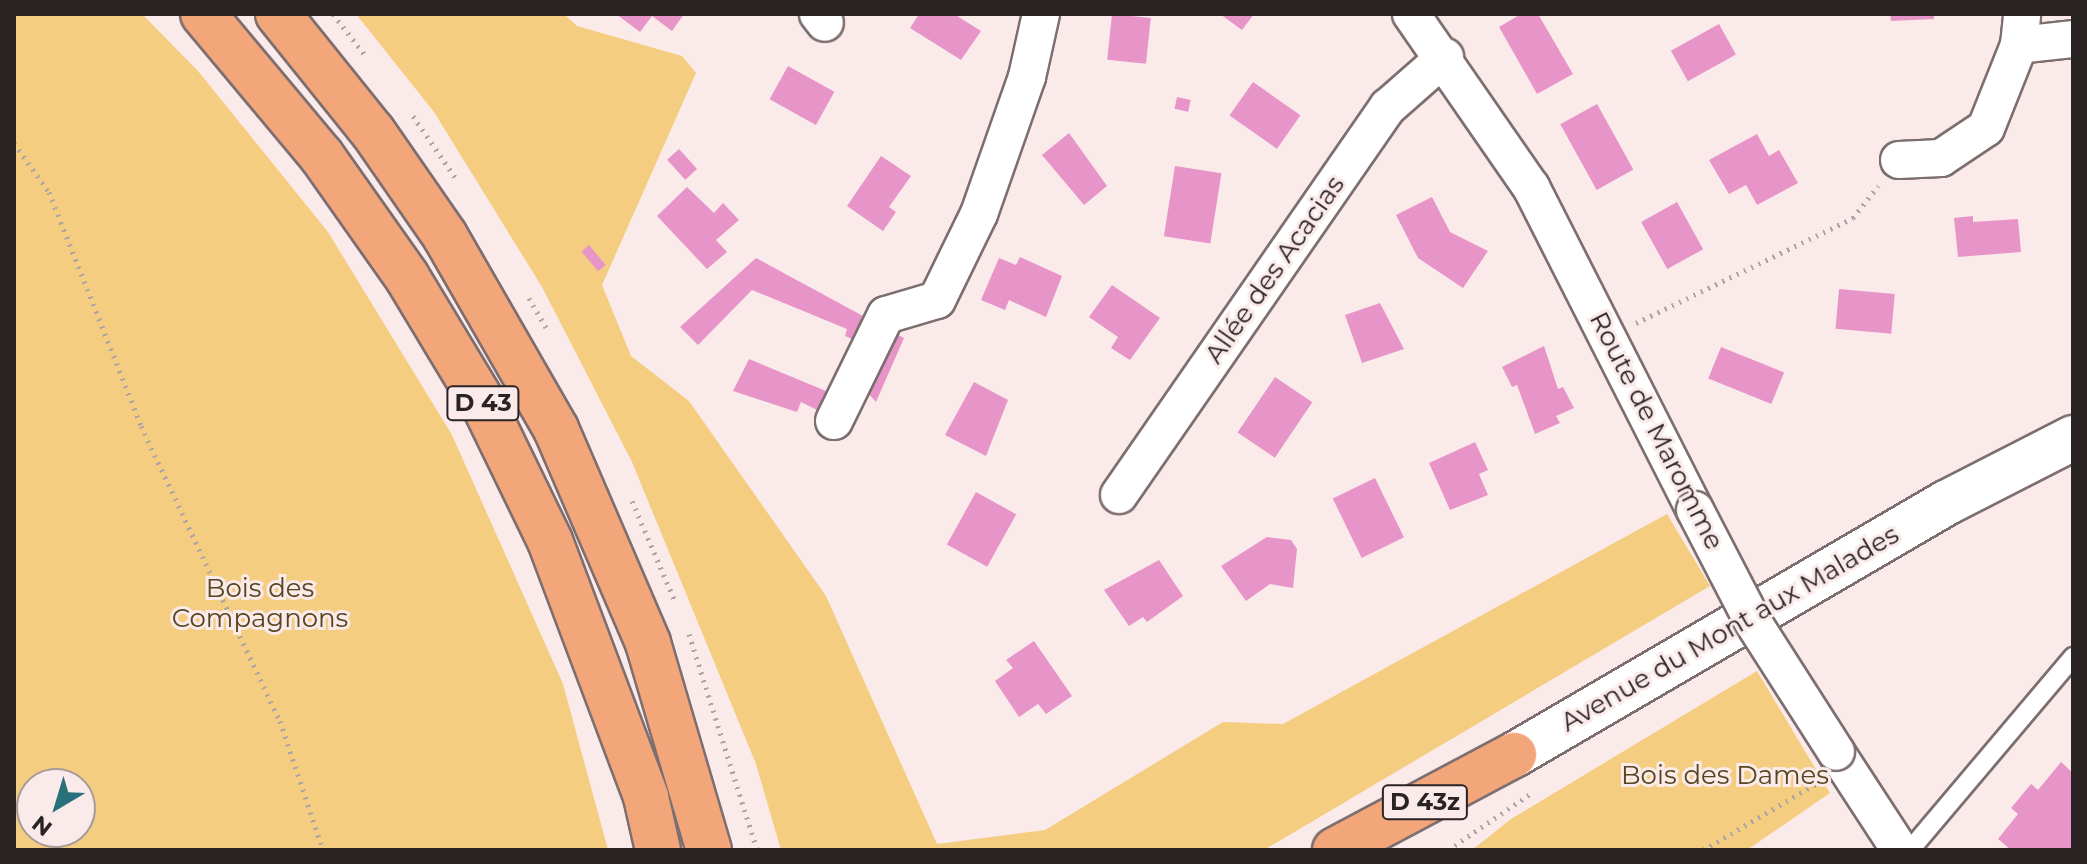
<!DOCTYPE html>
<meta charset="utf-8">
<style>
body{margin:0}
#map{position:relative;width:2087px;height:864px;overflow:hidden;background:#fbeaea;font-family:Montserrat,sans-serif}
div>[style]{position:absolute}
.green>*{inset:0;background:#f5cd80}
.building>*{inset:0;background:#e795c9;transform-origin:0 0}
.path>*{height:5px;margin-top:-2.5px;transform-origin:0;background:repeating-linear-gradient(90deg,#b0a3a3 0 2px,transparent 0 8px)}
.roads{filter:drop-shadow(2px 0 #7d6e6f) drop-shadow(-2px 0 #7d6e6f) drop-shadow(0 2px #7d6e6f) drop-shadow(0 -2px #7d6e6f)}
.service>*{height:18px;margin:-9px;padding:0 9px;transform-origin:9px;border-radius:9px;background:#fff}
.minor>*{height:36px;margin:-18px;padding:0 18px;transform-origin:18px;border-radius:18px;background:#fff}
.tertiary>*{height:44px;margin:-22px;padding:0 22px;transform-origin:22px;border-radius:22px;background:#fff}
.trunk>*{height:44px;margin:-22px;padding:0 22px;transform-origin:22px;border-radius:22px;background:#f3a67a}
.bridges{filter:drop-shadow(2px 0 #7d6e6f) drop-shadow(-2px 0 #7d6e6f) drop-shadow(0 2px #7d6e6f) drop-shadow(0 -2px #7d6e6f)}
.minor-bridge>*{height:36px;margin:-18px;padding:0 18px;transform-origin:18px;border-radius:18px;background:#fff}
span{translate:-50% -50%;white-space:nowrap;text-align:center;line-height:1.15;-webkit-text-stroke:6px #fbeaea;paint-order:stroke}
.shield-label span{padding:2px 6px;background:#fbeaea;border:2px solid;border-radius:6px;-webkit-text-stroke-width:0}
.shield-label{font-size:24px;color:#292324;font-weight:700}
.street-label{font-size:26px;color:#292324}
.park-label{font-size:26px;color:#57451f}
.frame{position:absolute;inset:0;border:16px solid #292324;pointer-events:none}
.north{position:absolute;left:16px;top:768px;width:80px;height:80px;box-sizing:border-box;background:#fbeaea;border:2px solid #a79a9b;border-radius:50%;rotate:218deg;font-size:22px;font-weight:700;line-height:32px;text-align:center;color:#292324}
.north::after{content:'';display:block;margin:auto;width:28px;height:36px;background:#28717a;clip-path:polygon(50% 0,100% 100%,50% 72%,0 100%)}
</style>
<div id="map">
<div class="green">
<i style="clip-path:polygon(evenodd,14px 14px,142px 14px,198px 71px,328px 232px,452px 435px,563px 684px,608px 850px,14px 850px,14px 14px,32px 784px,80px 784px,80px 832px,32px 832px,32px 784px)"></i>
<i style="clip-path:polygon(356px 14px,564px 14px,577px 26px,682px 56px,696px 73px,602px 285px,631px 356px,689px 401px,826px 596px,937px 844px,1045px 830px,1223px 722px,1283px 724px,1667px 514px,1710px 586px,1264px 850px,781px 850px,756px 764px,632px 462px,542px 287px,434px 112px)"></i>
<i style="clip-path:polygon(1757px 671px,1830px 793px,1747px 850px,1472px 850px,1511px 819px)"></i>
</div>
<div class="building">
<i style="clip-path:polygon(616px 14px,684px 14px,672px 31px,652px 16px,640px 32px)"></i>
<i style="clip-path:polygon(919px 14px,954px 14px,981px 31px,961px 60px,910px 28px)"></i>
<i style="left:1112px;top:14px;width:39px;height:46px;rotate:6deg"></i>
<i style="clip-path:polygon(1220px 14px,1254px 14px,1242px 30px)"></i>
<i style="clip-path:polygon(1521px 14px,1538px 14px,1573px 74px,1537px 94px,1499px 27px)"></i>
<i style="clip-path:polygon(1890px 14px,1934px 14px,1934px 19px,1891px 21px)"></i>
<i style="left:1719px;top:24px;width:35px;height:55px;rotate:61deg"></i>
<i style="left:788px;top:66px;width:53px;height:38px;rotate:29deg"></i>
<i style="left:1253px;top:82px;width:58px;height:41px;rotate:35deg"></i>
<i style="left:1177px;top:97px;width:14px;height:12px;rotate:12deg"></i>
<i style="left:1597px;top:104px;width:75px;height:42px;rotate:61deg"></i>
<i style="clip-path:polygon(1069px 133px,1107px 186px,1084px 205px,1042px 155px)"></i>
<i style="clip-path:polygon(1757px 134px,1769px 156px,1779px 150px,1798px 183px,1757px 205px,1746px 185px,1729px 194px,1709px 160px)"></i>
<i style="left:679px;top:149px;width:27px;height:16px;rotate:48deg"></i>
<i style="clip-path:polygon(881px 156px,911px 176px,889px 207px,896px 212px,883px 231px,847px 206px)"></i>
<i style="left:1175px;top:166px;width:47px;height:71px;rotate:9deg"></i>
<i style="clip-path:polygon(687px 187px,714px 213px,723px 203px,739px 220px,716px 240px,727px 252px,707px 269px,657px 216px)"></i>
<i style="clip-path:polygon(1432px 197px,1450px 232px,1488px 251px,1463px 288px,1418px 258px,1396px 215px)"></i>
<i style="left:1677px;top:202px;width:54px;height:41px;rotate:61deg"></i>
<i style="clip-path:polygon(1973px 216px,1973px 222px,2018px 219px,2021px 252px,1958px 257px,1954px 218px)"></i>
<i style="left:589px;top:245px;width:26px;height:10px;rotate:50deg"></i>
<i style="clip-path:polygon(1020px 257px,1062px 276px,1046px 317px,1009px 300px,1005px 310px,981px 300px,999px 258px,1016px 265px)"></i>
<i style="clip-path:polygon(756px 258px,863px 316px,852px 339px,845px 336px,847px 329px,752px 290px,698px 345px,680px 327px)"></i>
<i style="clip-path:polygon(1112px 285px,1160px 318px,1130px 360px,1111px 348px,1118px 337px,1089px 317px)"></i>
<i style="left:1839px;top:289px;width:56px;height:40px;rotate:5deg"></i>
<i style="clip-path:polygon(1380px 303px,1404px 349px,1362px 363px,1345px 315px)"></i>
<i style="clip-path:polygon(887px 329px,904px 338px,876px 402px,866px 391px)"></i>
<i style="clip-path:polygon(1544px 346px,1558px 389px,1563px 387px,1574px 408px,1556px 416px,1560px 423px,1535px 434px,1517px 385px,1512px 387px,1502px 367px)"></i>
<i style="left:1721px;top:347px;width:68px;height:34px;rotate:22deg"></i>
<i style="clip-path:polygon(749px 359px,826px 391px,817px 410px,801px 402px,797px 412px,733px 391px)"></i>
<i style="left:1275px;top:377px;width:45px;height:67px;rotate:34deg"></i>
<i style="clip-path:polygon(974px 382px,1008px 400px,986px 456px,945px 435px)"></i>
<i style="clip-path:polygon(1475px 442px,1488px 470px,1479px 474px,1488px 495px,1450px 510px,1429px 463px)"></i>
<i style="left:1375px;top:478px;width:66px;height:47px;rotate:64deg"></i>
<i style="left:976px;top:492px;width:46px;height:60px;rotate:29deg"></i>
<i style="clip-path:polygon(1267px 537px,1291px 540px,1297px 549px,1293px 588px,1270px 584px,1246px 601px,1221px 566px)"></i>
<i style="clip-path:polygon(1159px 560px,1183px 596px,1147px 622px,1143px 617px,1129px 626px,1104px 590px)"></i>
<i style="clip-path:polygon(1034px 641px,1072px 696px,1046px 714px,1038px 704px,1019px 717px,995px 681px,1013px 668px,1006px 660px)"></i>
<i style="clip-path:polygon(2061px 762px,2073px 773px,2073px 850px,2011px 850px,1998px 839px,2018px 814px,2011px 808px,2031px 784px,2038px 790px)"></i>
</div>
<div class="path">
<i style="left:333px;top:14px;width:52px;rotate:52deg"></i>
<i style="left:413px;top:116px;width:74px;rotate:55.5deg"></i>
<i style="left:14px;top:143px;width:60px;rotate:54.5deg"></i>
<i style="left:49px;top:192px;width:251px;rotate:68.5deg"></i>
<i style="left:141px;top:426px;width:326px;rotate:64.8deg"></i>
<i style="left:280px;top:721px;width:136px;rotate:71.6deg"></i>
<i style="left:529px;top:298px;width:34px;rotate:60deg"></i>
<i style="left:1636px;top:323px;width:241px;rotate:-25.8deg"></i>
<i style="left:1853px;top:218px;width:41px;rotate:-52deg"></i>
<i style="left:632px;top:501px;width:107px;rotate:66.8deg"></i>
<i style="left:689px;top:634px;width:226px;rotate:72.5deg"></i>
<i style="left:1448px;top:850px;width:103px;rotate:-34.3deg"></i>
<i style="left:1703px;top:850px;width:131px;rotate:-30.3deg"></i>
</div>
<div class="roads">
<div class="service">
<i style="left:1910px;top:850px;width:253px;rotate:-49.8deg"></i>
</div>
<div class="minor">
<i style="left:818px;top:14px;width:11px;rotate:52deg"></i>
<i style="left:1411px;top:14px;width:211px;rotate:55.3deg"></i>
<i style="left:1531px;top:187px;width:362px;rotate:63.1deg"></i>
<i style="left:2019px;top:45px;width:54px;rotate:-6.3deg"></i>
<i style="left:1899px;top:160px;width:42px;rotate:-2.7deg"></i>
<i style="left:1941px;top:158px;width:54px;rotate:-33.7deg"></i>
<i style="left:1986px;top:128px;width:89px;rotate:-68.3deg"></i>
<i style="left:2019px;top:45px;width:31px;rotate:-84deg"></i>
<i style="left:834px;top:421px;width:118px;rotate:-63.9deg"></i>
<i style="left:886px;top:315px;width:53px;rotate:-16.4deg"></i>
<i style="left:937px;top:300px;width:96px;rotate:-64deg"></i>
<i style="left:979px;top:214px;width:145px;rotate:-70.7deg"></i>
<i style="left:1027px;top:77px;width:65px;rotate:-77.5deg"></i>
<i style="left:1119px;top:495px;width:472px;rotate:-55.3deg"></i>
<i style="left:1388px;top:107px;width:76px;rotate:-41.3deg"></i>
<i style="left:1836px;top:752px;width:117px;rotate:56.9deg"></i>
</div>
<div class="tertiary">
<i style="left:1514px;top:755px;width:500px;rotate:-30.26deg"></i>
<i style="left:1946px;top:503px;width:143px;rotate:-27.1deg"></i>
</div>
<div class="trunk">
<i style="left:203px;top:14px;width:184px;rotate:50.1deg"></i>
<i style="left:321px;top:155px;width:149px;rotate:54.8deg"></i>
<i style="left:407px;top:277px;width:147px;rotate:58.9deg"></i>
<i style="left:483px;top:403px;width:153px;rotate:64.1deg"></i>
<i style="left:550px;top:541px;width:273px;rotate:69.4deg"></i>
<i style="left:646px;top:797px;width:54px;rotate:77.2deg"></i>
<i style="left:278px;top:14px;width:151px;rotate:51.2deg"></i>
<i style="left:373px;top:132px;width:126px;rotate:55.3deg"></i>
<i style="left:445px;top:236px;width:223px;rotate:60.1deg"></i>
<i style="left:556px;top:429px;width:233px;rotate:66.7deg"></i>
<i style="left:648px;top:643px;width:216px;rotate:73.6deg"></i>
<i style="left:1335px;top:850px;width:203px;rotate:-28deg"></i>
</div>
</div>
<div class="bridges">
<div class="minor-bridge">
<i style="left:1695px;top:510px;width:126px;rotate:62.6deg"></i>
<i style="left:1753px;top:622px;width:154px;rotate:57.4deg"></i>
</div>
</div>
<div class="shield-label">
<span style="left:483px;top:403px">D 43</span>
<span style="left:1425px;top:802px">D 43z</span>
</div>
<div class="street-label">
<span style="left:1275px;top:270px;rotate:-55deg">Allée des Acacias</span>
<span style="left:1656px;top:431px;rotate:63deg">Route de Maromme</span>
<span style="left:1730px;top:629px;rotate:-30deg">Avenue du Mont aux Malades</span>
</div>
<div class="park-label">
<span style="left:260px;top:604px">Bois des<br>Compagnons</span>
<span style="left:1725px;top:776px">Bois des Dames</span>
</div>
<div class="frame"></div>
<div class="north">N</div>
</div>
